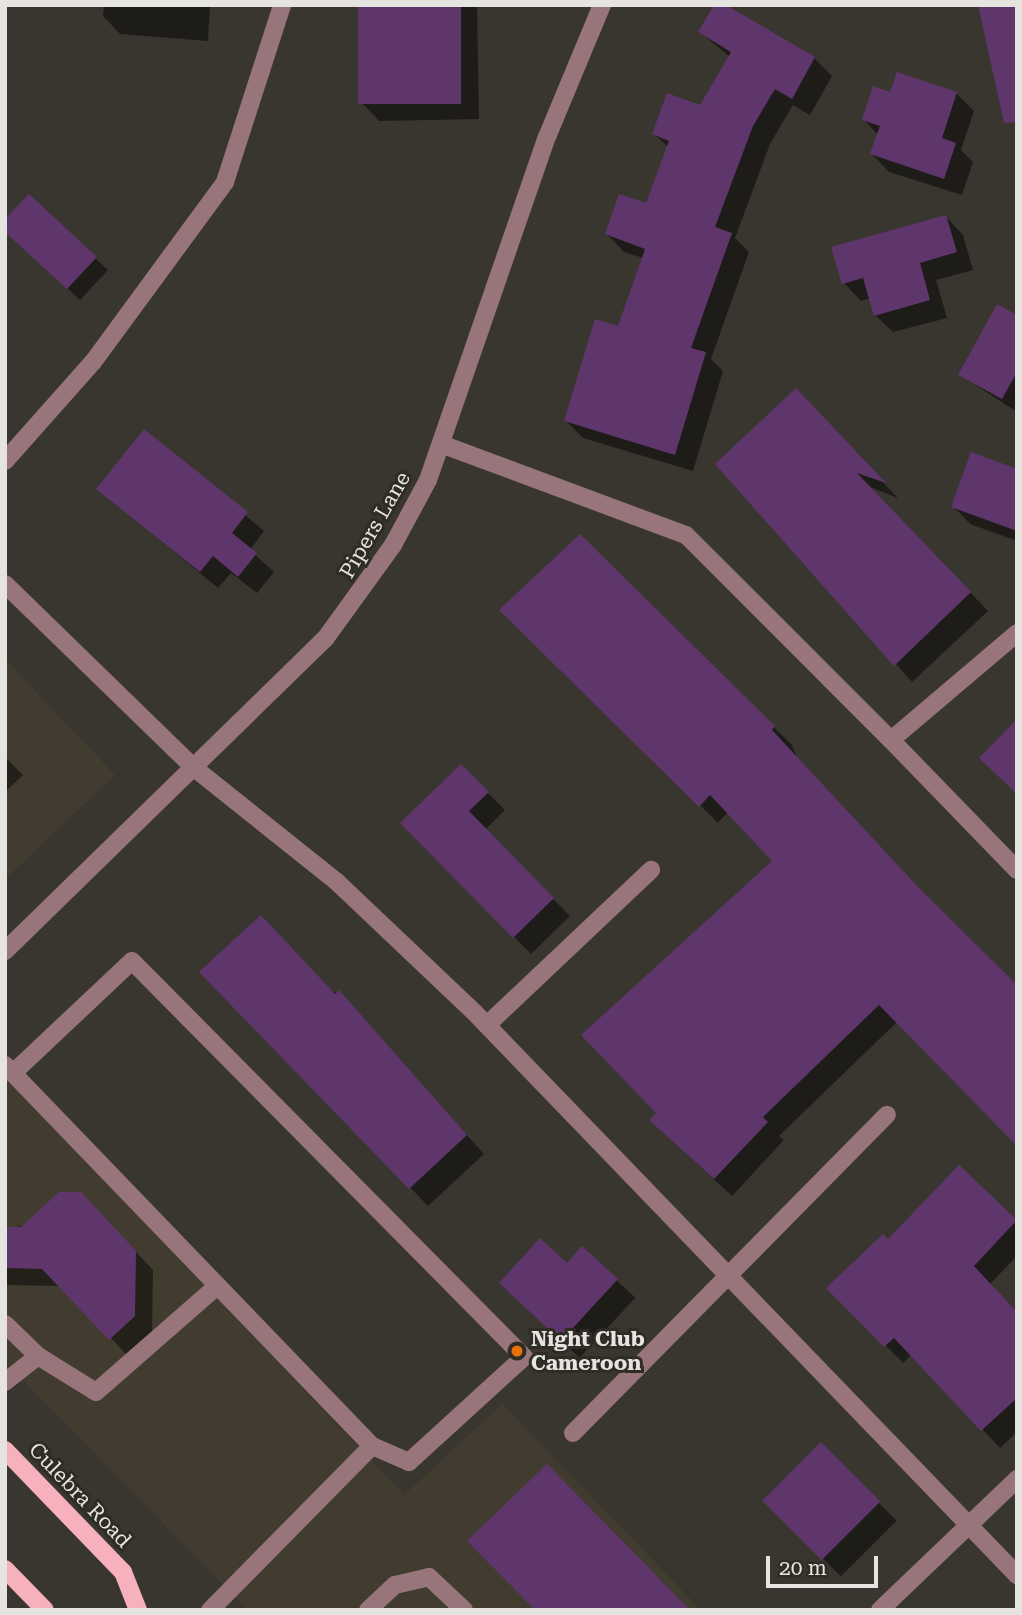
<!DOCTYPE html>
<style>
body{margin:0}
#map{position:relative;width:1022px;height:1615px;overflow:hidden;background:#393630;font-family:"Roboto Serif",serif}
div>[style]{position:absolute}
.built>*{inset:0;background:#423c30}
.shadow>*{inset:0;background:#0007;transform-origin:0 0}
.building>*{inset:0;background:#5f366b;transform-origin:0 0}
.minor>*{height:18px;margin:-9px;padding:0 9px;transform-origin:9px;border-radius:9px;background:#97757a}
.major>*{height:18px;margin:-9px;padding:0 9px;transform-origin:9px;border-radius:9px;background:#f7b1bc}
.dots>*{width:19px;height:19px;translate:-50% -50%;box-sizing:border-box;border:4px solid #2f2c26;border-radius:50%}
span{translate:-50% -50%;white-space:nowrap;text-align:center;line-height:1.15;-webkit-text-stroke:6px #2f2c26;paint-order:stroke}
.street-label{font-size:21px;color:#e6e4e0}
.poi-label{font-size:21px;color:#e6e4e0;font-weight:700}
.left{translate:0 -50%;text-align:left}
.frame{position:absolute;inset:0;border:7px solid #e6e4e0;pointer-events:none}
.scale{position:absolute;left:766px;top:1556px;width:112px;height:32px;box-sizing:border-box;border:4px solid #e6e4e0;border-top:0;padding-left:9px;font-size:21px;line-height:24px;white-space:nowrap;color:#e6e4e0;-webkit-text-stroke:5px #2f2c26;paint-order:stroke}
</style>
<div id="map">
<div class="built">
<i style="clip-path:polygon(5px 659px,115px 775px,5px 879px)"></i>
<i style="clip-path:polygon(5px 1076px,404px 1495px,502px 1404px,701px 1610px,248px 1610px,5px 1362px)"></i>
</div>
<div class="shadow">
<i style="clip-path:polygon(104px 5px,210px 5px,208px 41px,120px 34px,103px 16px)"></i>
<i style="clip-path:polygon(360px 5px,477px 5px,479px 119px,379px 121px,362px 103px)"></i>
<i style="clip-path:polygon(722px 5px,814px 58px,832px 76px,810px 115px,793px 105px,770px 144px,735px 238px,749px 252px,711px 359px,723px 371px,693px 471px,583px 438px,566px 421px,619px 328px,643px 258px,624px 252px,607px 234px,647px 205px,669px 148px,654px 134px,701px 108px,730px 57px,700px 32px)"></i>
<i style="clip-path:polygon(956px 93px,974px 111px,961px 150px,973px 162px,962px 195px,889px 172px,872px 154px,878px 135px,864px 120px)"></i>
<i style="clip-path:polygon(29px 197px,108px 270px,80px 300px,13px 238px)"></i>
<i style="clip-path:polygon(946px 217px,963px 235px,973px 270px,936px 280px,947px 318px,893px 332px,875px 315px,871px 298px,861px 301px,844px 283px)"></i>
<i style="clip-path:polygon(1017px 316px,1017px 412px,960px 375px)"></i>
<i style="clip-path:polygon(813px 408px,898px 498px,870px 487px,988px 611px,912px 682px,717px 464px)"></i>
<i style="clip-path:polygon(145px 432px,264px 531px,250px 550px,274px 572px,257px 593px,231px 573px,218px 588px,98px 489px)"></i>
<i style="clip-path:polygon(1017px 470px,1017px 541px,970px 524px,953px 506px)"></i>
<i style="clip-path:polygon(580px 537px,792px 745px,898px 1021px,779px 1136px,784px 1140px,732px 1196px,669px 1138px,658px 1113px,774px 861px,728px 812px,718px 823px,502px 610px)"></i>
<i style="clip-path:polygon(5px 757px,23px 775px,5px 792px)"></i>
<i style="clip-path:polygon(461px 766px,505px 810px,485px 830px,570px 916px,531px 954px,402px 823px)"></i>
<i style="clip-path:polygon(202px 972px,339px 993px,484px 1154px,428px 1206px)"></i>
<i style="clip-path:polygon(959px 1168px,1017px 1222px,1017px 1256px,990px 1284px,1017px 1313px,1017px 1432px,1000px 1448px,912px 1354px,903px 1363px,829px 1288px,888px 1242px)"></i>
<i style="clip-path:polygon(98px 1212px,153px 1270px,152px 1334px,128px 1356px,61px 1286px,5px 1285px,5px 1229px)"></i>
<i style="left:582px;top:1248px;width:73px;height:82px;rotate:43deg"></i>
<i style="left:821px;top:1445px;width:107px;height:79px;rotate:45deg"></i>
</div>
<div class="building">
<i style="left:358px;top:5px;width:103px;height:99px"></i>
<i style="clip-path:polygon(714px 5px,726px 5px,815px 57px,792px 99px,775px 89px,753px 126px,715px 227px,732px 233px,691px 348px,706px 352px,675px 455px,564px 421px,595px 319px,618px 326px,645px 249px,605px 234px,619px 194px,646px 203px,669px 141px,652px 134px,667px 93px,700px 105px,731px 52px,698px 32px)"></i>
<i style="clip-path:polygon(978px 5px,1017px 5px,1017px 122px,1004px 123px)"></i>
<i style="clip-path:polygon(897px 72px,957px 92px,942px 138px,956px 143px,944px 179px,870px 154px,880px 126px,862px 120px,873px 86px,890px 92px)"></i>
<i style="clip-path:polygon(29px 194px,97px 257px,67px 289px,5px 232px,5px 219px)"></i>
<i style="clip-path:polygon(946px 215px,957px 252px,920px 263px,930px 300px,874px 316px,863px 278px,842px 284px,831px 247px)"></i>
<i style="clip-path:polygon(997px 304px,1017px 315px,1017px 372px,1002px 399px,958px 375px)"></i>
<i style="clip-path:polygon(796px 388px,886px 483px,857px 473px,971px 592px,894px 666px,715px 464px)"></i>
<i style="clip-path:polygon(144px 429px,248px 512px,232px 533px,257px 553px,238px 577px,213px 556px,200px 572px,96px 489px)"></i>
<i style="clip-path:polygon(971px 452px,1017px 469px,1017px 531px,951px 507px)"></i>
<i style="clip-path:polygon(580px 534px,775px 726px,772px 730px,919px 888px,1017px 985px,1017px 1146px,879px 1005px,763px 1117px,768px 1122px,714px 1179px,649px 1120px,656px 1113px,581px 1035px,772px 861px,710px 795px,699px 807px,499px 610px)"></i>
<i style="clip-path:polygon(1017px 719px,1017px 794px,979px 758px)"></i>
<i style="clip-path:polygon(461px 764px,489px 792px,469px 811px,554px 898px,513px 938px,400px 823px)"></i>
<i style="clip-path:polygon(261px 915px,335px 994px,339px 990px,467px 1135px,409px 1189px,199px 972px)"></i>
<i style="clip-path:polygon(959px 1165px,1017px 1220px,974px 1266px,1017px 1312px,1017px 1398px,981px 1431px,894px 1338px,884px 1347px,826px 1288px,883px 1234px,888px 1239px)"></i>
<i style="clip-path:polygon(59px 1192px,81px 1192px,136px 1251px,135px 1316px,109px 1340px,42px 1269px,5px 1268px,5px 1227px,21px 1227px)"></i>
<i style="clip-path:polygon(540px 1238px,567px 1263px,582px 1246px,618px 1279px,561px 1341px,499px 1283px)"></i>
<i style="left:821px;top:1442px;width:84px;height:83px;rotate:45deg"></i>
<i style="clip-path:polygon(547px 1464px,690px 1610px,535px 1610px,467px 1541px)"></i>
</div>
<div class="minor">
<i style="left:441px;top:444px;width:261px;rotate:20.4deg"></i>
<i style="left:686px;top:535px;width:290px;rotate:45deg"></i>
<i style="left:891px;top:740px;width:165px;rotate:-40.3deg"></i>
<i style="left:5px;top:461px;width:132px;rotate:-48.4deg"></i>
<i style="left:93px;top:362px;width:223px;rotate:-53.7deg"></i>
<i style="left:225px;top:182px;width:186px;rotate:-72.1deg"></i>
<i style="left:5px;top:584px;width:262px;rotate:44.2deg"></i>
<i style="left:193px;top:767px;width:184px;rotate:38.6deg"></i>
<i style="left:337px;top:882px;width:190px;rotate:43.5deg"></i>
<i style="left:475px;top:1013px;width:781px;rotate:46.04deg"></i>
<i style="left:891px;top:740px;width:181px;rotate:45.9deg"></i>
<i style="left:5px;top:951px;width:447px;rotate:-44.3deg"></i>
<i style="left:325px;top:639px;width:116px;rotate:-54.1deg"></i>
<i style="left:393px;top:545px;width:74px;rotate:-61.7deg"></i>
<i style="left:428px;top:480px;width:363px;rotate:-70.9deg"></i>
<i style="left:547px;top:137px;width:143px;rotate:-67.4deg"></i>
<i style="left:487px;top:1025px;width:226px;rotate:-43.4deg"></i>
<i style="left:5px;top:1065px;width:529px;rotate:46.07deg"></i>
<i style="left:372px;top:1446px;width:231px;rotate:134.6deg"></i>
<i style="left:13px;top:1073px;width:163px;rotate:-43.3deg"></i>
<i style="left:132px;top:961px;width:557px;rotate:45.29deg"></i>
<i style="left:524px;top:1357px;width:156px;rotate:137.6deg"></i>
<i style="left:409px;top:1462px;width:40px;rotate:-156.6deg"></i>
<i style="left:5px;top:1324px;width:46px;rotate:44.1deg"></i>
<i style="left:5px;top:1382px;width:42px;rotate:-38.2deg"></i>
<i style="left:38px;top:1356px;width:68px;rotate:31.8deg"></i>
<i style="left:96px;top:1392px;width:161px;rotate:-41.2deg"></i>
<i style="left:573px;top:1433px;width:447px;rotate:-45.4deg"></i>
<i style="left:368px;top:1610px;width:37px;rotate:-43deg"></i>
<i style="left:395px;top:1585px;width:35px;rotate:-13deg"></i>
<i style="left:429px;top:1577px;width:48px;rotate:43.3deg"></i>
<i style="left:880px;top:1610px;width:190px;rotate:-43.7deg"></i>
</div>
<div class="major">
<i style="left:5px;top:1450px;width:170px;rotate:46deg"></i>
<i style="left:123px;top:1572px;width:41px;rotate:68.5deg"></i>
<i style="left:5px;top:1569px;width:57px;rotate:45.7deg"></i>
</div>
<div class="dots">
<i style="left:517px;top:1351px;background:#e8710a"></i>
</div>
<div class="street-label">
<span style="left:375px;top:525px;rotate:-60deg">Pipers Lane</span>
<span style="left:80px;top:1495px;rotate:46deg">Culebra Road</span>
</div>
<div class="poi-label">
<span class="left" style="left:531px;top:1351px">Night Club<br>Cameroon</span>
</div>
<div class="frame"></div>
<div class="scale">20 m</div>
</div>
